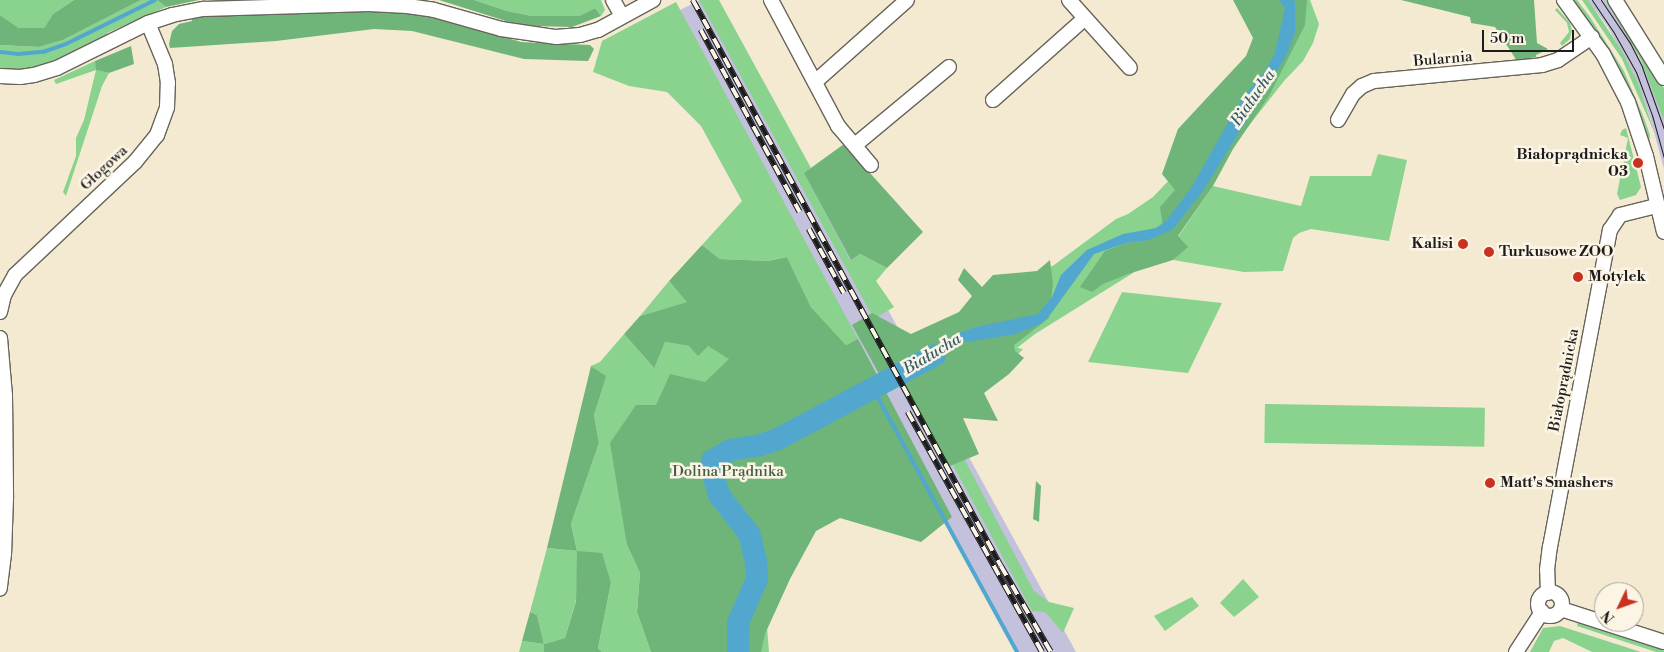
<!DOCTYPE html>
<meta charset="utf-8">
<style>
body{margin:0}
#map{position:relative;width:1664px;height:652px;overflow:hidden;background:#f4ead1;font-family:"Libre Bodoni",serif}
div>[style]{position:absolute}
.industrial>*{inset:0;background:#c3c1db}
.green>*{inset:0;background:#8ad38e;transform-origin:0 0}
.forest>*{inset:0;background:#6fb579}
.water>*{inset:0;background:#52a7ce}
.stream>*{height:4px;margin:-2px;padding:0 2px;transform-origin:2px;border-radius:2px;background:#52a7ce}
.river>*{height:22px;margin:-11px;padding:0 11px;transform-origin:11px;border-radius:11px;background:#52a7ce}
.roads{filter:drop-shadow(1px 0 #68645b) drop-shadow(-1px 0 #68645b) drop-shadow(0 1px #68645b) drop-shadow(0 -1px #68645b)}
.minor>*{height:14px;margin:-7px;padding:0 7px;transform-origin:7px;border-radius:7px;background:#fff}
.minor>.ring{margin:-7px;padding:0;box-sizing:content-box;background:none;border:14px solid #fff;border-radius:50%}
.tram>*{height:1px;margin:-0.5px;padding:0 0.5px;transform-origin:0.5px;border-radius:0.5px;background:#1c1c1c}
.rail>*{height:5.5px;margin-top:-2.75px;transform-origin:0;background:repeating-linear-gradient(90deg,#fcf5e5 0 11px,#1c1c1c 0 22px);box-sizing:border-box;border-block:1px solid #1c1c1c}
.dots>*{width:14px;height:14px;translate:-50% -50%;box-sizing:border-box;border:2px solid #fcf5e5;border-radius:50%}
span{translate:-50% -50%;white-space:nowrap;text-align:center;line-height:1.15;-webkit-text-stroke:5px #fcf5e5;paint-order:stroke}
.street-label{font-size:15px;color:#1c1c1c}
.poi-label{font-size:15px;color:#1c1c1c;font-weight:700}
.right{translate:-100% -50%;text-align:right}
.left{translate:0 -50%;text-align:left}
.park-label{font-size:15px;color:#425c44}
.water-label{font-size:16px;color:#345b6c;font-style:italic}
.north{position:absolute;left:1594px;top:582px;width:50px;height:50px;box-sizing:border-box;background:#fcf5e5;border:1px solid #a29e95;border-radius:50%;rotate:228deg;font-size:14px;font-weight:700;line-height:20px;text-align:center;color:#1c1c1c}
.north::after{content:'';display:block;margin:auto;width:18px;height:22px;background:#c8321e;clip-path:polygon(50% 0,100% 100%,50% 72%,0 100%)}
.scale{position:absolute;left:1482px;top:30px;width:92px;height:22px;box-sizing:border-box;border:2px solid #1c1c1c;border-top:0;padding-left:6px;font-size:15px;line-height:18px;white-space:nowrap;color:#1c1c1c;-webkit-text-stroke:4px #fcf5e5;paint-order:stroke}
</style>
<div id="map">
<div class="industrial">
<i style="clip-path:polygon(700px 0,832px 208px,1076px 652px,1019px 652px,957px 543px,674px 13px)"></i>
<i style="clip-path:polygon(1588px 0,1605px 0,1626px 33px,1647px 72px,1664px 121px,1664px 169px,1650px 117px,1633px 73px,1608px 27px)"></i>
</div>
<div class="green">
<i style="clip-path:polygon(0 0,74px 0,53px 14px,44px 28px,19px 28px,0 15px)"></i>
<i style="clip-path:polygon(141px 0,157px 0,166px 7px,107px 33px,109px 36px,56px 61px,33px 70px,12px 71px,0 68px,0 45px,39px 47px,63px 40px)"></i>
<i style="clip-path:polygon(474px 0,601px 0,605px 10px,601px 16px,595px 8px,579px 16px,532px 16px,507px 11px)"></i>
<i style="clip-path:polygon(699px 0,719px 0,811px 168px,804px 173px,850px 260px,860px 254px,887px 268px,876px 281px,894px 307px,874px 319px)"></i>
<i style="clip-path:polygon(1264px 0,1310px 0,1319px 24px,1313px 43px,1303px 61px,1284px 81px,1133px 273px,1035px 334px,1017px 348px,1023px 349px,991px 382px,1036px 275px,1054px 265px,1116px 219px,1128px 214px,1153px 197px,1232px 114px)"></i>
<i style="clip-path:polygon(1573px 0,1577px 0,1590px 17px,1624px 71px,1644px 118px,1650px 135px,1649px 143px,1632px 95px,1616px 62px,1599px 35px)"></i>
<i style="clip-path:polygon(1582px 0,1588px 0,1591px 4px,1622px 51px,1638px 83px,1655px 134px,1622px 59px)"></i>
<i style="clip-path:polygon(1605px 0,1608px 0,1664px 88px,1664px 121px,1641px 60px)"></i>
<i style="clip-path:polygon(676px 2px,858px 339px,846px 345px,811px 307px,787px 257px,768px 261px,720px 259px,702px 245px,742px 201px,701px 126px,667px 92px,629px 86px,593px 72px,602px 41px)"></i>
<i style="clip-path:polygon(1557px 8px,1570px 23px,1572px 30px,1570px 39px,1562px 46px,1560px 43px,1569px 32px,1567px 23px,1555px 10px)"></i>
<i style="clip-path:polygon(95px 61px,97px 70px,109px 73px,102px 86px,66px 196px,63px 192px,76px 156px,76px 138px,84px 120px,96px 70px,56px 84px,54px 80px)"></i>
<i style="clip-path:polygon(1626px 128px,1641px 187px,1636px 195px,1620px 200px,1617px 194px,1628px 138px,1620px 135px,1622px 130px)"></i>
<i style="clip-path:polygon(1378px 154px,1407px 160px,1389px 241px,1311px 229px,1299px 233px,1293px 238px,1283px 271px,1244px 272px,1173px 260px,1187px 247px,1178px 237px,1213px 186px,1301px 206px,1310px 176px,1371px 176px)"></i>
<i style="clip-path:polygon(669px 281px,688px 302px,640px 316px)"></i>
<i style="clip-path:polygon(1122px 292px,1222px 303px,1188px 373px,1088px 362px)"></i>
<i style="clip-path:polygon(evenodd,624px 334px,653px 367px,665px 342px,689px 346px,707px 346px,731px 351px,818px 513px,767px 627px,769px 652px,658px 652px,620px 430px,627px 545px,640px 573px,637px 612px,651px 652px,602px 652px,598px 648px,611px 583px,578px 551px,576px 600px,565px 638px,544px 644px,544px 652px,519px 652px,522px 641px,544px 644px,537px 615px,530px 612px,547px 548px,577px 551px,571px 524px,599px 443px,594px 415px,605px 376px,591px 366px,600px 362px,624px 334px,670px 375px,688px 378px,660px 397px,670px 375px)"></i>
<i style="clip-path:polygon(922px 379px,1034px 591px,1049px 602px,1074px 608px,1063px 633px,1045px 612px,1032px 611px,909px 384px)"></i>
<i style="left:1265px;top:404px;width:220px;height:39px;rotate:1deg"></i>
<i style="clip-path:polygon(1243px 579px,1259px 597px,1234px 617px,1220px 603px)"></i>
<i style="clip-path:polygon(1192px 597px,1199px 606px,1165px 631px,1154px 616px)"></i>
<i style="clip-path:polygon(1578px 622px,1664px 649px,1664px 652px,1656px 652px,1577px 626px)"></i>
<i style="clip-path:polygon(1560px 626px,1641px 652px,1592px 652px,1563px 638px,1554px 641px,1549px 652px,1530px 652px,1543px 628px)"></i>
</div>
<div class="forest">
<i style="clip-path:polygon(74px 0,141px 0,63px 40px,39px 47px,0 45px,0 15px,19px 28px,44px 28px,53px 14px)"></i>
<i style="clip-path:polygon(157px 0,199px 0,166px 7px)"></i>
<i style="clip-path:polygon(439px 0,474px 0,507px 11px,532px 16px,579px 16px,595px 8px,601px 16px,572px 27px,533px 26px,509px 22px)"></i>
<i style="clip-path:polygon(1233px 0,1307px 0,1305px 25px,1269px 96px,1233px 149px,1213px 186px,1178px 236px,1188px 247px,1173px 260px,1128px 274px,1103px 284px,1092px 292px,1080px 287px,1105px 251px,1126px 243px,1150px 240px,1164px 233px,1160px 207px,1175px 190px,1162px 174px,1178px 129px,1246px 56px,1253px 38px)"></i>
<i style="clip-path:polygon(1401px 0,1534px 0,1537px 43px,1548px 49px,1536px 55px,1536px 57px,1517px 61px,1495px 27px,1471px 23px,1470px 17px)"></i>
<i style="clip-path:polygon(386px 11px,422px 14px,449px 20px,521px 42px,590px 45px,594px 49px,588px 61px,524px 59px,412px 31px,374px 29px,276px 41px,170px 48px,169px 44px,172px 31px,179px 24px,192px 21px,192px 17px,225px 14px)"></i>
<i style="clip-path:polygon(131px 46px,134px 64px,109px 73px,96px 70px,95px 61px)"></i>
<i style="clip-path:polygon(844px 144px,923px 232px,887px 268px,860px 254px,851px 260px,804px 173px)"></i>
<i style="clip-path:polygon(702px 245px,720px 259px,768px 261px,787px 257px,811px 307px,846px 345px,858px 339px,952px 517px,921px 542px,840px 518px,816px 531px,790px 579px,765px 634px,761px 652px,651px 652px,637px 612px,640px 573px,627px 545px,610px 443px,636px 405px,656px 405px,670px 374px,705px 382px,729px 359px,708px 346px,698px 356px,689px 346px,665px 342px,654px 368px,624px 334px,640px 316px,687px 302px,669px 281px)"></i>
<i style="clip-path:polygon(1050px 260px,1053px 283px,1049px 318px,1014px 345px,1015px 351px,1024px 358px,1009px 374px,984px 393px,998px 421px,963px 418px,979px 454px,945px 468px,900px 385px,888px 390px,852px 325px,872px 313px,911px 334px,959px 312px,972px 296px,958px 280px,964px 268px,982px 287px,993px 275px,1037px 271px)"></i>
<i style="clip-path:polygon(591px 366px,606px 376px,594px 415px,599px 443px,571px 524px,577px 551px,602px 553px,611px 583px,598px 648px,602px 652px,544px 652px,544px 644px,522px 641px,530px 612px,537px 615px,544px 644px,565px 638px,576px 601px,577px 551px,547px 548px)"></i>
<i style="clip-path:polygon(1036px 481px,1041px 486px,1039px 522px,1033px 519px)"></i>
</div>
<div class="water">
<i style="clip-path:polygon(1279px 0,1293px 0,1295px 2px,1295px 33px,1286px 56px,1203px 191px,1173px 229px,1150px 240px,1126px 243px,1094px 254px,1050px 315px,1041px 324px,1016px 334px,960px 343px,938px 359px,910px 372px,902px 363px,916px 359px,956px 334px,976px 327px,1038px 314px,1052px 297px,1061px 275px,1087px 250px,1123px 234px,1156px 228px,1167px 220px,1191px 188px,1242px 98px,1265px 71px,1275px 53px,1285px 8px)"></i>
</div>
<div class="stream">
<i style="left:0;top:52px;width:18px;rotate:6deg"></i>
<i style="left:18px;top:54px;width:25px;rotate:-5deg"></i>
<i style="left:43px;top:52px;width:24px;rotate:-19deg"></i>
<i style="left:66px;top:44px;width:99px;rotate:-26.3deg"></i>
<i style="left:872px;top:387px;width:302px;rotate:61.3deg"></i>
</div>
<div class="river">
<i style="left:738px;top:652px;width:29px;rotate:-90deg"></i>
<i style="left:738px;top:623px;width:48px;rotate:-66.6deg"></i>
<i style="left:757px;top:579px;width:17px;rotate:-93deg"></i>
<i style="left:756px;top:562px;width:28px;rotate:-103deg"></i>
<i style="left:750px;top:535px;width:51px;rotate:-127.8deg"></i>
<i style="left:719px;top:495px;width:25px;rotate:-106deg"></i>
<i style="left:712px;top:471px;width:10px;rotate:-90deg"></i>
<i style="left:712px;top:461px;width:21px;rotate:-31deg"></i>
<i style="left:730px;top:450px;width:31px;rotate:-9deg"></i>
<i style="left:761px;top:445px;width:18px;rotate:-19deg"></i>
<i style="left:778px;top:439px;width:178px;rotate:-28.1deg"></i>
</div>
<div class="roads">
<div class="minor">
<i style="left:613px;top:0;width:18px;rotate:61deg"></i>
<i style="left:771px;top:0;width:143px;rotate:62deg"></i>
<i style="left:838px;top:126px;width:51px;rotate:49.8deg"></i>
<i style="left:1069px;top:0;width:91px;rotate:48.1deg"></i>
<i style="left:1564px;top:0;width:67px;rotate:54.2deg"></i>
<i style="left:1603px;top:54px;width:54px;rotate:62.5deg"></i>
<i style="left:1628px;top:102px;width:57px;rotate:71.6deg"></i>
<i style="left:1646px;top:156px;width:78px;rotate:76.7deg"></i>
<i style="left:1615px;top:0;width:92px;rotate:57.9deg"></i>
<i style="left:0;top:76px;width:20px;rotate:3deg"></i>
<i style="left:20px;top:77px;width:14px;rotate:-8deg"></i>
<i style="left:34px;top:75px;width:24px;rotate:-17deg"></i>
<i style="left:57px;top:68px;width:102px;rotate:-26.3deg"></i>
<i style="left:148px;top:23px;width:25px;rotate:-18deg"></i>
<i style="left:172px;top:15px;width:33px;rotate:-11deg"></i>
<i style="left:204px;top:9px;width:165px;rotate:-1.7deg"></i>
<i style="left:369px;top:4px;width:38px;rotate:3deg"></i>
<i style="left:407px;top:6px;width:27px;rotate:8deg"></i>
<i style="left:434px;top:10px;width:70px;rotate:15.8deg"></i>
<i style="left:501px;top:29px;width:56px;rotate:8.3deg"></i>
<i style="left:556px;top:37px;width:24px;rotate:-5deg"></i>
<i style="left:580px;top:35px;width:19px;rotate:-16deg"></i>
<i style="left:598px;top:30px;width:63px;rotate:-28.6deg"></i>
<i style="left:815px;top:82px;width:123px;rotate:-41.7deg"></i>
<i style="left:993px;top:100px;width:123px;rotate:-41.7deg"></i>
<i style="left:1338px;top:120px;width:30px;rotate:-60deg"></i>
<i style="left:1353px;top:94px;width:12px;rotate:-42deg"></i>
<i style="left:1362px;top:86px;width:13px;rotate:-23deg"></i>
<i style="left:1374px;top:81px;width:169px;rotate:-5.4deg"></i>
<i style="left:1542px;top:65px;width:17px;rotate:-17deg"></i>
<i style="left:1558px;top:60px;width:41px;rotate:-34.1deg"></i>
<i style="left:855px;top:145px;width:122px;rotate:-39.7deg"></i>
<i style="left:0;top:312px;width:17px;rotate:-77deg"></i>
<i style="left:4px;top:295px;width:23px;rotate:-61deg"></i>
<i style="left:15px;top:275px;width:165px;rotate:-43.3deg"></i>
<i style="left:135px;top:162px;width:35px;rotate:-51deg"></i>
<i style="left:157px;top:135px;width:30px;rotate:-70deg"></i>
<i style="left:167px;top:107px;width:24px;rotate:-88deg"></i>
<i style="left:168px;top:83px;width:19px;rotate:-99deg"></i>
<i style="left:165px;top:64px;width:44px;rotate:-112.5deg"></i>
<i style="left:0;top:338px;width:57px;rotate:85deg"></i>
<i style="left:5px;top:395px;width:103px;rotate:89.4deg"></i>
<i style="left:6px;top:498px;width:56px;rotate:92deg"></i>
<i style="left:4px;top:554px;width:35px;rotate:97deg"></i>
<i class="ring" style="left:1538px;top:592px;width:10px;height:10px"></i>
<i style="left:1548px;top:593px;width:23px;rotate:-92deg"></i>
<i style="left:1547px;top:570px;width:23px;rotate:-83deg"></i>
<i style="left:1550px;top:547px;width:323px;rotate:-79.3deg"></i>
<i style="left:1610px;top:230px;width:18px;rotate:-56deg"></i>
<i style="left:1620px;top:215px;width:38px;rotate:-14deg"></i>
<i style="left:1561px;top:609px;width:108px;rotate:17.8deg"></i>
<i style="left:1516px;top:652px;width:48px;rotate:-57deg"></i>
</div>
</div>
<div class="tram">
<i style="left:1592px;top:0;width:37px;rotate:56deg"></i>
<i style="left:1613px;top:31px;width:47px;rotate:60.7deg"></i>
<i style="left:1636px;top:72px;width:46px;rotate:69.6deg"></i>
<i style="left:1652px;top:115px;width:45px;rotate:74.4deg"></i>
<i style="left:1601px;top:0;width:52px;rotate:56deg"></i>
<i style="left:1630px;top:43px;width:27px;rotate:63deg"></i>
<i style="left:1642px;top:67px;width:66px;rotate:70.5deg"></i>
</div>
<div class="rail">
<i style="left:693px;top:0;width:644px;rotate:61.45deg"></i>
<i style="left:1001px;top:566px;width:99px;rotate:59.8deg"></i>
<i style="left:701px;top:30px;width:207px;rotate:61.5deg"></i>
<i style="left:809px;top:229px;width:73px;rotate:61.3deg"></i>
<i style="left:908px;top:412px;width:275px;rotate:60.8deg"></i>
</div>
<div class="dots">
<i style="left:1638px;top:163px;background:#c8321e"></i>
<i style="left:1463px;top:244px;background:#c8321e"></i>
<i style="left:1489px;top:252px;background:#c8321e"></i>
<i style="left:1578px;top:277px;background:#c8321e"></i>
<i style="left:1490px;top:483px;background:#c8321e"></i>
</div>
<div class="street-label">
<span style="left:1443px;top:59px;rotate:-5deg">Bularnia</span>
<span style="left:104px;top:168px;rotate:-43deg">Głogowa</span>
<span style="left:1564px;top:380px;rotate:-79deg">Białoprądnicka</span>
</div>
<div class="poi-label">
<span class="right" style="left:1628px;top:163px">Białoprądnicka<br>03</span>
<span class="right" style="left:1453px;top:244px">Kalisi</span>
<span class="left" style="left:1499px;top:252px">Turkusowe ZOO</span>
<span class="left" style="left:1588px;top:277px">Motylek</span>
<span class="left" style="left:1500px;top:483px">Matt's Smashers</span>
</div>
<div class="park-label">
<span style="left:728px;top:472px">Dolina Prądnika</span>
</div>
<div class="water-label">
<span style="left:1253px;top:98px;rotate:-55deg">Białucha</span>
<span style="left:932px;top:354px;rotate:-31deg">Białucha</span>
</div>
<div class="north">N</div>
<div class="scale">50 m</div>
</div>
